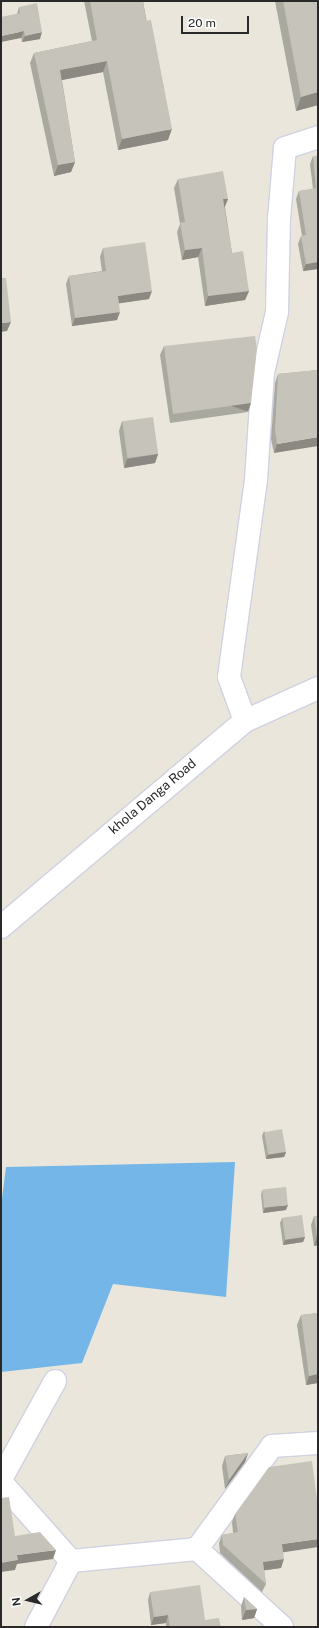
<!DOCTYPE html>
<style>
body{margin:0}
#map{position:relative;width:319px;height:1628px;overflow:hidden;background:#eae6db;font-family:"Public Sans",sans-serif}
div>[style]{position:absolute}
.water>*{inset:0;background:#74b6e7}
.roads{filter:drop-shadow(1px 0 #d0d1e1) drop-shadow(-1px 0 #d0d1e1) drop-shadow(0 1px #d0d1e1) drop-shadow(0 -1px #d0d1e1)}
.minor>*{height:22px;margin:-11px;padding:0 11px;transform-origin:11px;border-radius:11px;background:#fff}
.wall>*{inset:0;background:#aaa9a0}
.shaded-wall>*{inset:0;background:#8b8982;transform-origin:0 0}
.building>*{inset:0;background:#c6c4ba;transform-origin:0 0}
span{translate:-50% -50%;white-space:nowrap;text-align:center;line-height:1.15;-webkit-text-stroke:3.5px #fff;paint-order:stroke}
.street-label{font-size:13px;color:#292929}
.frame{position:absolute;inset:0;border:2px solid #292929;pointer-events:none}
.north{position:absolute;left:8px;top:1580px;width:40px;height:40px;-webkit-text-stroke:3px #fff;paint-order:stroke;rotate:262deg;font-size:11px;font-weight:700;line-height:16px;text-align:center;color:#292929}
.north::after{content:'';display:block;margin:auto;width:14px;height:18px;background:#292929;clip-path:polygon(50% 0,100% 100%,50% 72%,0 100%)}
.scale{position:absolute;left:181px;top:16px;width:68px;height:18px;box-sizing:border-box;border:2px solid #292929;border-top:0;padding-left:5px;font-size:12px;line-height:14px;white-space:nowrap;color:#292929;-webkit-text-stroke:3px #fff;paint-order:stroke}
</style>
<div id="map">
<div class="water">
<i style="clip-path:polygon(235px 1162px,226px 1297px,113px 1284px,82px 1363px,1px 1372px,1px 1206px,6px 1167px)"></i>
</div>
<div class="roads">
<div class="minor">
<i style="left:245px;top:721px;width:47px;rotate:-110deg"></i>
<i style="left:229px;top:677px;width:199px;rotate:-82.2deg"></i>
<i style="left:256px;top:480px;width:107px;rotate:-86.3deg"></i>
<i style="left:263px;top:373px;width:63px;rotate:-77.1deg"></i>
<i style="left:277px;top:312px;width:93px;rotate:-88.8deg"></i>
<i style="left:279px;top:219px;width:71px;rotate:-85.2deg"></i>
<i style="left:285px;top:148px;width:35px;rotate:-18deg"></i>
<i style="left:1px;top:927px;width:319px;rotate:-40.2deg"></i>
<i style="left:245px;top:721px;width:80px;rotate:-24.3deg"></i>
<i style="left:1px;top:1479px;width:112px;rotate:-61.1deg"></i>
<i style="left:1px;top:1482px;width:106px;rotate:48.5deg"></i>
<i style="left:197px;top:1549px;width:127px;rotate:-53.9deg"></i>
<i style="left:272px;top:1446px;width:46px;rotate:-3.7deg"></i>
<i style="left:36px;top:1627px;width:75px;rotate:-62.1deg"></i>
<i style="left:71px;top:1561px;width:127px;rotate:-5.4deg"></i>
<i style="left:197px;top:1549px;width:115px;rotate:42.5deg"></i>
</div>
</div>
<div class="wall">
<i style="clip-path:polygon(84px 1px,143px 1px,168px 140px,118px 150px,103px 72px,62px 80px,75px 162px,71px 172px,54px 176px,30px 63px,34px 53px,92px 41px)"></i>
<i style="clip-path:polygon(275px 1px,318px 1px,318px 105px,296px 111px)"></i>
<i style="clip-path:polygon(19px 7px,40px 39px,22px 42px,17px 14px)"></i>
<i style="clip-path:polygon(313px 156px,318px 156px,318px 269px,303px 271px,298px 244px,301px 236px,302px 236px,296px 199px,299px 191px,313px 189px,310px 164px)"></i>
<i style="clip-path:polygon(178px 179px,228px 199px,225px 207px,232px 253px,249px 291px,245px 300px,205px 306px,198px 257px,182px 260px,177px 232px,180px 224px,174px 188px)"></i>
<i style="clip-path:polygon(103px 248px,149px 299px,119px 303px,117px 320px,72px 326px,66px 284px,69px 276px,102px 271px,100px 257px)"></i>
<i style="clip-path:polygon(164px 346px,248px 412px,170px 423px,160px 355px)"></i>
<i style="clip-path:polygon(318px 370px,274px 453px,271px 439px,275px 383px,278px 374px)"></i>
<i style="clip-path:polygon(122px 421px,158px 454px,155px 463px,124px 468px,119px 431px)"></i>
<i style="clip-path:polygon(264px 1131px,286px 1152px,284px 1157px,266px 1159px,262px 1136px)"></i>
<i style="clip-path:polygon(262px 1190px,286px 1210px,263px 1213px,261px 1195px)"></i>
<i style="clip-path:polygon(314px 1216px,318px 1216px,318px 1245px,314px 1246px,311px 1225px)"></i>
<i style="clip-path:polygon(282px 1218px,305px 1237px,303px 1242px,283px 1245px,280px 1223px)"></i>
<i style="clip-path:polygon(318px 1313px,318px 1383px,306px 1385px,297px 1325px,301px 1315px)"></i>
<i style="clip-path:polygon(248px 1453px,245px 1462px,225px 1489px,222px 1466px,225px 1456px)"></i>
<i style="clip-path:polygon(235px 1514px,283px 1552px,281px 1568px,264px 1570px,266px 1584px,262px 1592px,220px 1553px,219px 1543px,222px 1535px,233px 1533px,232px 1522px)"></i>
<i style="clip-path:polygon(150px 1592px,205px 1620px,221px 1627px,166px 1627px,166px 1623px,151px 1625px,148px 1600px)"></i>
<i style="clip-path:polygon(244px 1597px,257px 1609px,254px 1618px,242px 1620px,241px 1606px)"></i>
</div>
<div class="shaded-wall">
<i style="clip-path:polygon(24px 31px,21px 38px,1px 42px,1px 36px)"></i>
<i style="clip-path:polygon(42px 32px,40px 39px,22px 42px,25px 36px)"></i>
<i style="clip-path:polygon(107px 61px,103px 72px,57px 81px,60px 70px)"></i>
<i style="clip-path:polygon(318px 92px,318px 105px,296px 111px,301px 97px)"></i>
<i style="clip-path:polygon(172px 129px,168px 140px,118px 150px,122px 139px)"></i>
<i style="clip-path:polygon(75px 162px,71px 172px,54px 176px,58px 165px)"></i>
<i style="clip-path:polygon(223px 199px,228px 199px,224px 208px)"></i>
<i style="clip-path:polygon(202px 248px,198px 257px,182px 260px,185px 250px)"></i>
<i style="clip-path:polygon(318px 262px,318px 269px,303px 271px,306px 264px)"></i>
<i style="clip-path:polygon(152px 291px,149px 299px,115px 304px,118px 296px)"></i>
<i style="clip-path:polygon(249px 291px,245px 300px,205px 306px,208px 296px)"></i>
<i style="clip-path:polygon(120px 312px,117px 320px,72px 326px,75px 318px)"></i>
<i style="clip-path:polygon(11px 322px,7px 331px,1px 332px,1px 323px)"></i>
<i style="left:251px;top:403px;width:9px;height:79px;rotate:108deg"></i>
<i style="clip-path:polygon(318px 437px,318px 446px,274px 453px,277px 444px)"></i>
<i style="clip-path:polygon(158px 454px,155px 463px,124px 468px,127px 459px)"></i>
<i style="clip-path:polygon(286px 1152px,284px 1157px,266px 1159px,268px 1154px)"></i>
<i style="clip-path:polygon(288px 1205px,286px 1210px,263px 1213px,265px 1208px)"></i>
<i style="clip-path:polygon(317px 1236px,318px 1236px,318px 1245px,314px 1246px)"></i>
<i style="clip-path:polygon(305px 1237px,303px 1242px,283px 1245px,285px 1240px)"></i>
<i style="clip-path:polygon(318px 1374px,318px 1383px,306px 1385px,309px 1376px)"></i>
<i style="clip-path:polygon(248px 1453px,245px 1462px,225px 1489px,229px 1480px)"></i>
<i style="clip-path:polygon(318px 1539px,318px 1547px,279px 1553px,282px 1544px)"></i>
<i style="clip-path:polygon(56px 1550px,53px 1559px,17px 1564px,15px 1570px,1px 1572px,1px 1563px,17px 1555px)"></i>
<i style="clip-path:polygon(284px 1559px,281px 1568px,260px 1571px,263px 1562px)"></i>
<i style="clip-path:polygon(257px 1609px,254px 1618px,242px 1620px,246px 1610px)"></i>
<i style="clip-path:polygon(168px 1615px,166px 1623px,151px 1625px,154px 1617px)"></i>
</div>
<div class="building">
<i style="clip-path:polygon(90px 1px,143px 1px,146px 21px,151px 20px,172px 129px,122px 139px,107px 61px,60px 70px,75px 162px,58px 165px,34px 53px,97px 40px)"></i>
<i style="clip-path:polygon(283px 1px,318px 1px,318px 92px,301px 97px)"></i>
<i style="clip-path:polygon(37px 3px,42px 32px,25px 36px,24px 31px,1px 36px,1px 17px,20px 13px,19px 7px)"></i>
<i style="clip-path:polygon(313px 156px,318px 156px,318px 262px,306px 264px,301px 236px,306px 235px,299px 191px,316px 188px)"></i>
<i style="clip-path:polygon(223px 171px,228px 199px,223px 199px,232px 253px,243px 251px,249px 291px,208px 296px,202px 248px,185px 250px,180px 223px,185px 222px,178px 179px)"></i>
<i style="clip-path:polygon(145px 242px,152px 291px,118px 296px,120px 312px,75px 318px,69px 276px,106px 271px,103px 248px)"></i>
<i style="clip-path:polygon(1px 278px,6px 278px,11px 322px,1px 323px)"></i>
<i style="clip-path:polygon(255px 336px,257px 349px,251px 403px,173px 414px,164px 346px)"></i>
<i style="clip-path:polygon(318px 370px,318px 437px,277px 444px,275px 430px,278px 374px)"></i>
<i style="left:153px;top:417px;width:37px;height:31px;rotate:82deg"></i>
<i style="left:282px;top:1129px;width:23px;height:18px;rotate:80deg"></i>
<i style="left:286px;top:1187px;width:18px;height:24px;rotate:84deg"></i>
<i style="left:302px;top:1215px;width:22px;height:20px;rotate:82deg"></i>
<i style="clip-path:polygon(314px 1216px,318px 1216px,318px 1236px,317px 1236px)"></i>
<i style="clip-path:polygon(318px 1313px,318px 1374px,309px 1376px,301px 1315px)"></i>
<i style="clip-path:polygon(248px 1453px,229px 1480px,225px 1456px)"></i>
<i style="clip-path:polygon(312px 1461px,318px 1507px,318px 1539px,282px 1544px,284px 1559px,263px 1562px,266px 1584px,223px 1545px,222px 1535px,238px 1532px,235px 1514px,269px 1467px)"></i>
<i style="clip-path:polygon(9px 1497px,15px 1536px,40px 1532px,56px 1550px,17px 1555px,18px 1560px,1px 1563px,1px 1498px)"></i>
<i style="clip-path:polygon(200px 1585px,205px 1620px,219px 1618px,221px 1627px,170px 1627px,168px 1615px,154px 1617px,150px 1592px)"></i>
<i style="clip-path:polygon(244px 1597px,257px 1609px,246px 1610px)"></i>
</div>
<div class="street-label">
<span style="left:153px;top:797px;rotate:-40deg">khola Danga Road</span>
</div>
<div class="frame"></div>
<div class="north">N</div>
<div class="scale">20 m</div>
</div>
